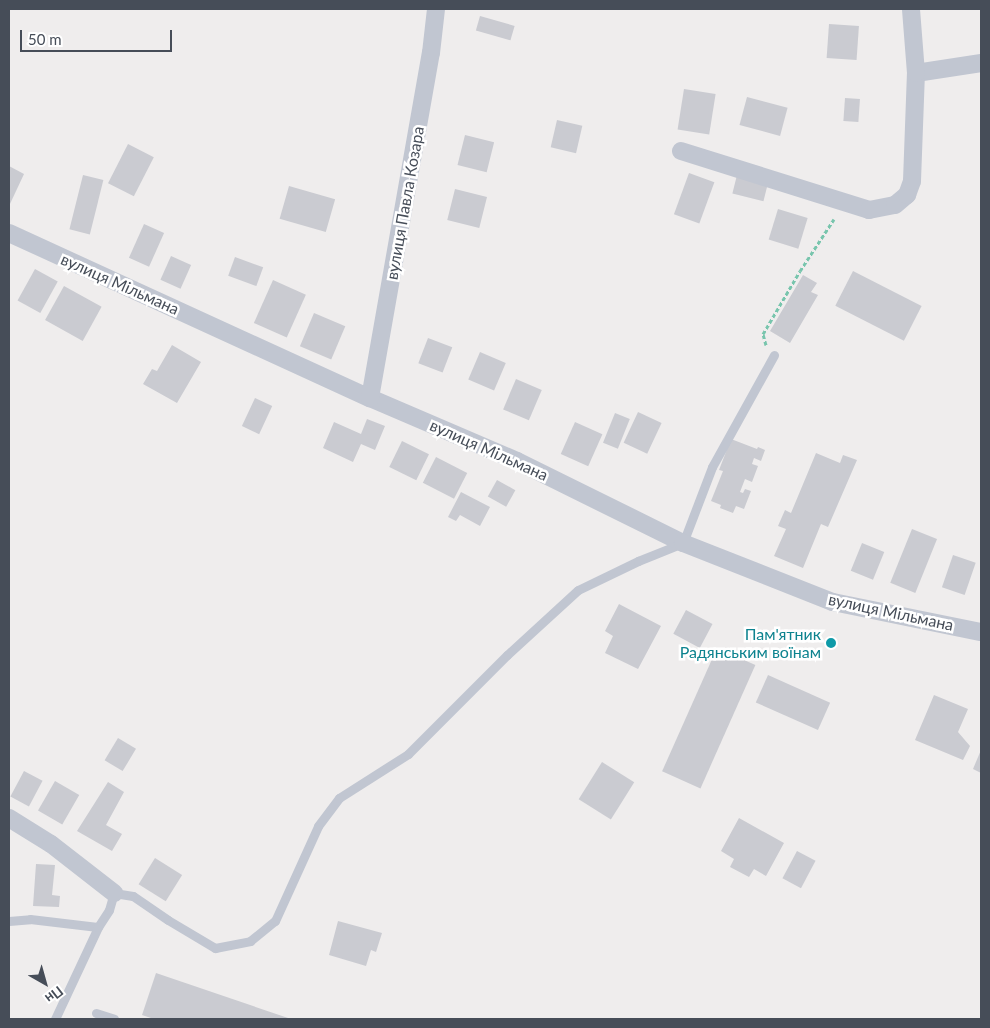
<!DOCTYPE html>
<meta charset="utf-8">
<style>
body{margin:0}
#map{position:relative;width:990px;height:1028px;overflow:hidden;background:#efeded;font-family:Lato,sans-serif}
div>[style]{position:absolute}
.building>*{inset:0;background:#cacbd1;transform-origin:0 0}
.path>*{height:3px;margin-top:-1.5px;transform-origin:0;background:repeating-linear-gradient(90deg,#78c5ad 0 4px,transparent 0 6.5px)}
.service>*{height:9px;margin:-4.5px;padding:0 4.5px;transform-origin:4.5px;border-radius:4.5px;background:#c1c6d1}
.minor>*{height:18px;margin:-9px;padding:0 9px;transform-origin:9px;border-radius:9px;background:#c1c6d1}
.dots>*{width:14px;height:14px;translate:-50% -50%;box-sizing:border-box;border:2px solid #fff;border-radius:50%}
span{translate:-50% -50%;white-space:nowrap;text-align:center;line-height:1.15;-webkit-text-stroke:5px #fff;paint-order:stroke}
.street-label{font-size:16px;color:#464d58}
.culture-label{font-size:16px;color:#0d838f}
.right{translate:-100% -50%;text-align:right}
.frame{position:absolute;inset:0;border:10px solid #464d58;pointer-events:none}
.north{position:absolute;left:20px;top:958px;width:50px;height:50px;-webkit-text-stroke:4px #fff;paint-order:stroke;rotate:142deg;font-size:14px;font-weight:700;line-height:20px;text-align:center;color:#464d58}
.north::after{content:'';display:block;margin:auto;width:18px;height:22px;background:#464d58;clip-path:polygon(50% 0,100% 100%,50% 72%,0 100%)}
.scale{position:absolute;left:20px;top:30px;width:152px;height:22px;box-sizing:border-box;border:2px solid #464d58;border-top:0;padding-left:6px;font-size:15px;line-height:18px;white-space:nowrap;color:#464d58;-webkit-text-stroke:4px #fff;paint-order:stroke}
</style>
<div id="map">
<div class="building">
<i style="left:480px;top:16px;width:36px;height:15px;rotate:16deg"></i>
<i style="left:829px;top:24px;width:30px;height:34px;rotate:4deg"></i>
<i style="left:684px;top:89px;width:32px;height:41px;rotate:9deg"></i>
<i style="left:747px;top:97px;width:42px;height:29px;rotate:15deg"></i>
<i style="left:845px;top:98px;width:15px;height:23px;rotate:4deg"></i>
<i style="left:557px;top:120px;width:26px;height:28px;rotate:13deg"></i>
<i style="left:465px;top:135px;width:30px;height:31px;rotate:14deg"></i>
<i style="left:128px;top:144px;width:29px;height:44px;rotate:27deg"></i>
<i style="clip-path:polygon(9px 166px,24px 174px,9px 206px)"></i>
<i style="left:689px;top:173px;width:27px;height:44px;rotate:20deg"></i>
<i style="left:83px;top:175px;width:21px;height:56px;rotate:14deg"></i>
<i style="left:737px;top:175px;width:32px;height:19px;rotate:14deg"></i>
<i style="left:289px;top:186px;width:48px;height:34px;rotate:16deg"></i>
<i style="left:455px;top:189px;width:33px;height:32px;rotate:14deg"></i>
<i style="left:778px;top:209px;width:31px;height:32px;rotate:17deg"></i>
<i style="left:144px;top:224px;width:22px;height:37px;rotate:24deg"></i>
<i style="left:171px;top:256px;width:22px;height:26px;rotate:24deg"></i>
<i style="left:235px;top:257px;width:30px;height:20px;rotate:20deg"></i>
<i style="left:35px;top:269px;width:26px;height:36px;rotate:29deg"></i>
<i style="left:853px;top:271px;width:77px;height:39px;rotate:27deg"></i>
<i style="clip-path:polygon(803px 275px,817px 283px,811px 292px,818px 295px,790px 343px,770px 331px)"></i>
<i style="left:273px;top:280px;width:36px;height:47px;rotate:24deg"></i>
<i style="left:64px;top:286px;width:43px;height:39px;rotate:29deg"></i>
<i style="left:314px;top:313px;width:34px;height:36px;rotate:23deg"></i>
<i style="left:428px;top:338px;width:26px;height:27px;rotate:21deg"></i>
<i style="clip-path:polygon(172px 345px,201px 362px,177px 403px,143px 384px,152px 369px,157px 371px)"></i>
<i style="left:480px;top:352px;width:28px;height:30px;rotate:23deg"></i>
<i style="left:516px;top:379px;width:28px;height:33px;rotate:23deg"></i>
<i style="left:255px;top:398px;width:19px;height:31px;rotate:25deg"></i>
<i style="left:638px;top:412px;width:26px;height:34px;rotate:25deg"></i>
<i style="left:615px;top:413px;width:16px;height:32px;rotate:22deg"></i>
<i style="clip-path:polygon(367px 419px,385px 426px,375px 450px,361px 444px,353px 462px,323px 448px,334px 422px,361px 434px)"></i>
<i style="left:575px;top:422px;width:30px;height:35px;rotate:24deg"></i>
<i style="clip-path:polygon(731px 439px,757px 449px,758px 447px,765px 450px,761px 461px,754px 458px,752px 464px,758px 466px,752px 482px,745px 479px,740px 492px,743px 493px,745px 489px,751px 491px,744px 509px,736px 506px,733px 513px,720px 508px,721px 505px,711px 501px,723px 471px,719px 470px)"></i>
<i style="left:402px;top:441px;width:30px;height:29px;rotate:26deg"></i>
<i style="clip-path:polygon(816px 453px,840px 463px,843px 455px,857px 460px,828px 527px,821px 524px,803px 568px,774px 556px,786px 529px,778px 526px,785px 510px,791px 513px)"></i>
<i style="left:436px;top:457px;width:35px;height:29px;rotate:27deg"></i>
<i style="left:497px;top:480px;width:21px;height:19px;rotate:29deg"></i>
<i style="clip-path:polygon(461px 492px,490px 507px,480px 526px,460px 515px,456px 521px,448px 517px)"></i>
<i style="left:912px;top:529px;width:27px;height:58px;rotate:22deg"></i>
<i style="left:862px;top:543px;width:24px;height:30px;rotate:22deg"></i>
<i style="left:953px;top:555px;width:24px;height:34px;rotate:19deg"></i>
<i style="clip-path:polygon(619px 604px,661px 626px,638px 669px,605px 653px,613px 636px,605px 631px)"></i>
<i style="left:686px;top:610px;width:30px;height:27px;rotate:28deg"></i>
<i style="left:717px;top:648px;width:42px;height:135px;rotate:24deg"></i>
<i style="left:768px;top:675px;width:68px;height:30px;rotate:24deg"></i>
<i style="clip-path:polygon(934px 695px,968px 709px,958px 732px,970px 746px,963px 760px,915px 740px)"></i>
<i style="left:118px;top:738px;width:21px;height:26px;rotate:31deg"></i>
<i style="clip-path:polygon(981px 750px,981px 773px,973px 769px)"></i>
<i style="left:602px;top:762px;width:38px;height:44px;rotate:32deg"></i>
<i style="left:24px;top:771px;width:21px;height:29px;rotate:28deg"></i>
<i style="left:55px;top:781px;width:28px;height:34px;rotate:30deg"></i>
<i style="clip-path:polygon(108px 782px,124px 792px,106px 825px,122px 834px,112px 851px,77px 831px)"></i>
<i style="clip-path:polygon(739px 818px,784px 843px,766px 876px,754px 869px,749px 877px,730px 867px,734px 859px,721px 851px)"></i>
<i style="left:797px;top:851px;width:21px;height:31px;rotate:28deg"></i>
<i style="left:155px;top:858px;width:32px;height:31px;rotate:32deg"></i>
<i style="clip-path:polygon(36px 864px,55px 865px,52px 895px,60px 896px,59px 907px,33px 906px)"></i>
<i style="clip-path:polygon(338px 921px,382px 933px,376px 952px,371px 950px,366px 966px,329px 955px)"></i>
<i style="clip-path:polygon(156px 973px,291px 1019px,154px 1019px,142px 1015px)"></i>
</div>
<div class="path">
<i style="left:766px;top:345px;width:11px;rotate:-105deg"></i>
<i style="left:763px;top:334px;width:73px;rotate:-59.6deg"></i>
<i style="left:800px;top:271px;width:62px;rotate:-56.8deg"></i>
</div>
<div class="service">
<i style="left:9px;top:921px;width:21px;rotate:-5deg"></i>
<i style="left:30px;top:919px;width:68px;rotate:6.7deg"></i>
<i style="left:96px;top:1013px;width:19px;rotate:18deg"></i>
<i style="left:55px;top:1019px;width:102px;rotate:-64.9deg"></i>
<i style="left:98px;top:927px;width:20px;rotate:-57deg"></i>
<i style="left:109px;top:910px;width:18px;rotate:-74deg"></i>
<i style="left:114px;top:893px;width:19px;rotate:9deg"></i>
<i style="left:133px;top:896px;width:42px;rotate:34.4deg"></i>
<i style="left:168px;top:920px;width:55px;rotate:30.8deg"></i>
<i style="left:215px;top:948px;width:36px;rotate:-11deg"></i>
<i style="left:250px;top:941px;width:32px;rotate:-39deg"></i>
<i style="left:275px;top:921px;width:104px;rotate:-65.6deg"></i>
<i style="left:318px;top:826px;width:35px;rotate:-53deg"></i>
<i style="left:339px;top:798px;width:82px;rotate:-32.5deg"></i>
<i style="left:408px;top:754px;width:140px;rotate:-45deg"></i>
<i style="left:507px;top:655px;width:96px;rotate:-42.5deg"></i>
<i style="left:578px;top:590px;width:67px;rotate:-25.8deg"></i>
<i style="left:638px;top:561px;width:48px;rotate:-21.8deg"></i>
<i style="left:683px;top:543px;width:81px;rotate:-69.1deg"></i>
<i style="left:712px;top:467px;width:128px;rotate:-61deg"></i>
</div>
<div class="minor">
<i style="left:916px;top:73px;width:66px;rotate:-8.7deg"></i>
<i style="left:681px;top:151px;width:197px;rotate:17.4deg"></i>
<i style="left:869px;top:210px;width:26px;rotate:-11deg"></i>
<i style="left:895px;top:205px;width:16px;rotate:-40deg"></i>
<i style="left:907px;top:195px;width:15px;rotate:-70deg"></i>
<i style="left:912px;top:181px;width:108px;rotate:-87.9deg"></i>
<i style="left:916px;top:73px;width:64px;rotate:-94.5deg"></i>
<i style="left:9px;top:233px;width:397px;rotate:24.6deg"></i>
<i style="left:370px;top:398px;width:160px;rotate:23.2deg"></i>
<i style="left:517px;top:461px;width:185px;rotate:26.3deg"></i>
<i style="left:683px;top:543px;width:161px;rotate:21.5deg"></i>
<i style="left:833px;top:602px;width:151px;rotate:11.5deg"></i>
<i style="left:370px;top:398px;width:350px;rotate:-80deg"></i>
<i style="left:431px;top:53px;width:44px;rotate:-83.5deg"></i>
<i style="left:9px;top:818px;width:49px;rotate:31.8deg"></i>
<i style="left:51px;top:844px;width:80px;rotate:37.9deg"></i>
</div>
<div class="dots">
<i style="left:831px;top:643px;background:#0f9aa8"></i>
</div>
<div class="street-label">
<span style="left:405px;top:203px;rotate:-80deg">вулиця Павла Козара</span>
<span style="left:120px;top:284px;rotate:24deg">вулиця Мільмана</span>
<span style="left:489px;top:450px;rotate:24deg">вулиця Мільмана</span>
<span style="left:891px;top:612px;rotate:12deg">вулиця Мільмана</span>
</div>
<div class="culture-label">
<span class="right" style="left:821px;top:643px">Пам'ятник<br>Радянським воїнам</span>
</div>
<div class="frame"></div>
<div class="north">Пн</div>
<div class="scale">50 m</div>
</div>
